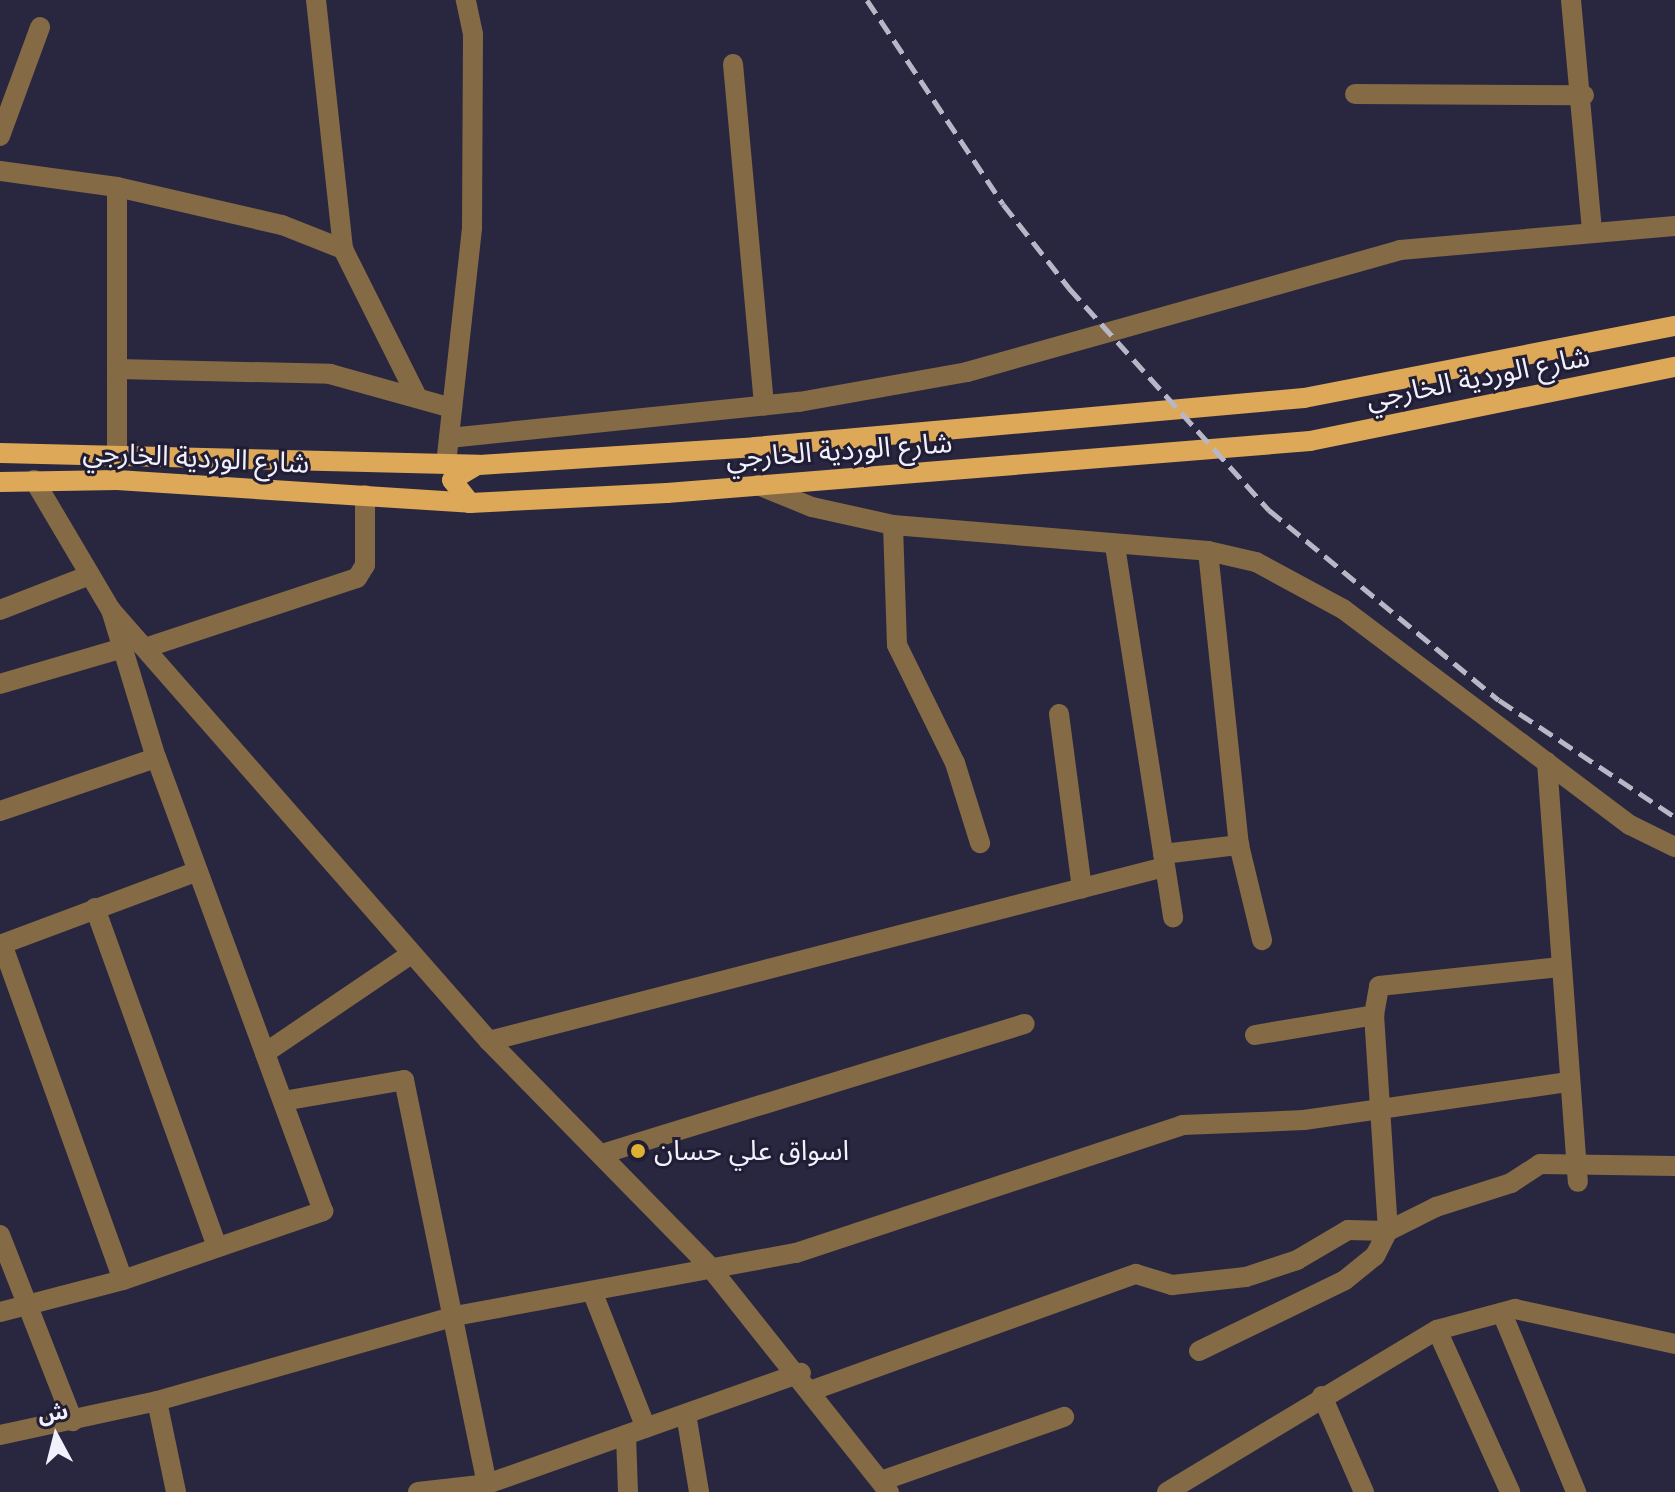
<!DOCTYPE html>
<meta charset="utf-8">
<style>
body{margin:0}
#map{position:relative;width:1675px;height:1492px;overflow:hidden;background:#29273f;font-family:Raleway,"Noto Sans Arabic",sans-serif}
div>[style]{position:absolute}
.minor>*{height:20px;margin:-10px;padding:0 10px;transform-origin:10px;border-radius:10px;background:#846a45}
.major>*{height:20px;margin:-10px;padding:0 10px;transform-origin:10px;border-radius:10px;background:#dda857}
.rail>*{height:5px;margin-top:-2.5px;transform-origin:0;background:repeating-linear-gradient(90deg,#b7b7c7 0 16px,transparent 0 24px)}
.dots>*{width:22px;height:22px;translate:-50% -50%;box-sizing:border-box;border:4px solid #201d34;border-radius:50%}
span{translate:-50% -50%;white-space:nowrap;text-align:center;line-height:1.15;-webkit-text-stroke:6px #201d34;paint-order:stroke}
.street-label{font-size:28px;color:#f1f1fe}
.poi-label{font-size:28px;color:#f1f1fe}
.left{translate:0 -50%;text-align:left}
.north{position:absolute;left:16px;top:1396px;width:80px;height:80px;-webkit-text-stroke:6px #201d34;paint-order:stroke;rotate:353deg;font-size:22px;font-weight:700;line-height:32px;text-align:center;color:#f1f1fe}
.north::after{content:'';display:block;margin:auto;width:28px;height:36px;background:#f1f1fe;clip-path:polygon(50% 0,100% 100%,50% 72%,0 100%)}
</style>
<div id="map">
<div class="minor">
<i style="left:316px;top:0;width:250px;rotate:83.8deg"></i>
<i style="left:1571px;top:0;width:231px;rotate:84.8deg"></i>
<i style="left:733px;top:64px;width:343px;rotate:84.8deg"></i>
<i style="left:1355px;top:94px;width:229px;rotate:0.3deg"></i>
<i style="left:0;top:136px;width:116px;rotate:-69.8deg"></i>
<i style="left:0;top:171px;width:118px;rotate:7.8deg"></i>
<i style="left:117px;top:187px;width:169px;rotate:13deg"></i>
<i style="left:282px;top:225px;width:66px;rotate:21.5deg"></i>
<i style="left:343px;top:249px;width:163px;rotate:63.4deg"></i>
<i style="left:117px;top:187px;width:266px;rotate:90deg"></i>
<i style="left:117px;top:369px;width:213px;rotate:1.3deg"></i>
<i style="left:330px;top:374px;width:127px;rotate:15.6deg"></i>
<i style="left:449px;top:438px;width:352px;rotate:-5.9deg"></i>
<i style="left:799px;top:402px;width:171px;rotate:-10.1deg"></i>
<i style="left:967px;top:372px;width:450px;rotate:-15.7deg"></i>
<i style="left:1400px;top:250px;width:276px;rotate:-5deg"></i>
<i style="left:446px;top:464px;width:238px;rotate:-83.7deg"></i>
<i style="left:472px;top:227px;width:193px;rotate:-89.7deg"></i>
<i style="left:473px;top:34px;width:35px;rotate:-102deg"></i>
<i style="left:34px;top:480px;width:151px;rotate:59.4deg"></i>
<i style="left:111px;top:610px;width:573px;rotate:48.75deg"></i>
<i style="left:489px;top:1041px;width:315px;rotate:45.6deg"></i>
<i style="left:709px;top:1266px;width:289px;rotate:51.5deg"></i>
<i style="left:758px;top:485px;width:58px;rotate:22.2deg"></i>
<i style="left:812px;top:507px;width:83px;rotate:12.5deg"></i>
<i style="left:893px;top:525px;width:316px;rotate:4.7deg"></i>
<i style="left:1208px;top:551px;width:49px;rotate:12.9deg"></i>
<i style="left:1256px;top:562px;width:99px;rotate:28.4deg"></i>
<i style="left:1343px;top:609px;width:359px;rotate:37deg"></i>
<i style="left:1630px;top:825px;width:50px;rotate:26.1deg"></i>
<i style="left:893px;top:525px;width:120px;rotate:88.1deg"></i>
<i style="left:897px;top:645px;width:131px;rotate:63.8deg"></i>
<i style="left:955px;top:763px;width:84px;rotate:72.6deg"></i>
<i style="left:1115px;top:546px;width:376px;rotate:81.1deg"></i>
<i style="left:1208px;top:551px;width:296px;rotate:84deg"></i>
<i style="left:1239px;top:845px;width:98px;rotate:76.4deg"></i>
<i style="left:0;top:610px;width:93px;rotate:-21.3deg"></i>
<i style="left:148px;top:647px;width:220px;rotate:-18.3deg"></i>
<i style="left:357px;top:578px;width:15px;rotate:-58deg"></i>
<i style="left:365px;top:565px;width:70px;rotate:-90deg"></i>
<i style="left:0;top:684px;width:125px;rotate:-16.3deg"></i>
<i style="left:1059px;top:714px;width:176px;rotate:82.5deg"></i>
<i style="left:1547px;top:762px;width:421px;rotate:85.8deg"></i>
<i style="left:0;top:811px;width:165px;rotate:-18.8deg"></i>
<i style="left:1163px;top:854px;width:77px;rotate:-6.8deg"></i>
<i style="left:95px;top:908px;width:360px;rotate:70.2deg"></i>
<i style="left:2px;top:944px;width:357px;rotate:70.2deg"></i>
<i style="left:0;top:945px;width:211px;rotate:-20.5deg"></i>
<i style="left:1255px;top:1035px;width:121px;rotate:-9.5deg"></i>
<i style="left:489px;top:1041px;width:697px;rotate:-14.45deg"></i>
<i style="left:265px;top:1053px;width:176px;rotate:-34.1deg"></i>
<i style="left:283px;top:1101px;width:123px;rotate:-9.8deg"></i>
<i style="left:404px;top:1080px;width:412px;rotate:78.4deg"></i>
<i style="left:605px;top:1153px;width:439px;rotate:-17.1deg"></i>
<i style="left:0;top:1235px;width:200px;rotate:68.6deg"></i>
<i style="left:592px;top:1291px;width:147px;rotate:68.5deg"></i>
<i style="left:0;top:1312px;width:127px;rotate:-14.6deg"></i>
<i style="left:123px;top:1280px;width:212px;rotate:-19deg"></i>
<i style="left:323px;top:1211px;width:483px;rotate:-110.2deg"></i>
<i style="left:156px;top:758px;width:155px;rotate:-106.9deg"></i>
<i style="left:1502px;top:1313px;width:194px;rotate:67.5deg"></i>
<i style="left:1437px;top:1330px;width:178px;rotate:65.7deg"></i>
<i style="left:1199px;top:1351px;width:162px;rotate:-25.9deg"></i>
<i style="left:1345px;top:1280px;width:38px;rotate:-39deg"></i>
<i style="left:1375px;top:1256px;width:28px;rotate:-63deg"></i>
<i style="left:1388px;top:1231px;width:216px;rotate:-93.7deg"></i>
<i style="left:1374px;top:1015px;width:29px;rotate:-80deg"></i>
<i style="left:1379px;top:986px;width:182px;rotate:-6deg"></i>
<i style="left:813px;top:1390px;width:343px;rotate:-19.8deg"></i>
<i style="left:1136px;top:1274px;width:38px;rotate:17deg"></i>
<i style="left:1172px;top:1285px;width:74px;rotate:-6.2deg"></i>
<i style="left:1246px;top:1277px;width:54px;rotate:-18.4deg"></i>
<i style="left:1297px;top:1260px;width:59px;rotate:-30.5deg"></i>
<i style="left:1348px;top:1230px;width:40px;rotate:1.4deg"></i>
<i style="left:1388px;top:1231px;width:54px;rotate:-26.6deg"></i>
<i style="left:1436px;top:1207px;width:79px;rotate:-17.7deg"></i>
<i style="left:1511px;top:1183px;width:35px;rotate:-33deg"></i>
<i style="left:1540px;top:1164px;width:135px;rotate:0.8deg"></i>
<i style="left:1322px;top:1396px;width:105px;rotate:66.4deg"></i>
<i style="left:157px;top:1401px;width:93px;rotate:78.2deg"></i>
<i style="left:686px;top:1414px;width:79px;rotate:80.5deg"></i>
<i style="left:0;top:1435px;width:161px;rotate:-12.2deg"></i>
<i style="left:157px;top:1401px;width:310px;rotate:-15.9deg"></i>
<i style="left:455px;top:1316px;width:347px;rotate:-10.5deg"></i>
<i style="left:796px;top:1253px;width:407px;rotate:-18.3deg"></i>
<i style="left:1182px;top:1125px;width:122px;rotate:-2.3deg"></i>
<i style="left:1304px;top:1120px;width:267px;rotate:-8.2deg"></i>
<i style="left:626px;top:1435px;width:57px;rotate:88deg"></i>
<i style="left:881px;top:1481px;width:194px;rotate:-19.3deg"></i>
<i style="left:418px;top:1492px;width:69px;rotate:-6.6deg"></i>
<i style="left:487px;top:1484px;width:333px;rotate:-19.5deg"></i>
<i style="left:1167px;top:1492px;width:315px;rotate:-31deg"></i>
<i style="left:1437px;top:1330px;width:81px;rotate:-15.1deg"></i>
<i style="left:1515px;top:1309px;width:164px;rotate:12.3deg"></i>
</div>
<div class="major">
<i style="left:0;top:453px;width:479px;rotate:1.4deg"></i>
<i style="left:479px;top:465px;width:277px;rotate:-3.7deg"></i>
<i style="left:755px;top:447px;width:551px;rotate:-5.1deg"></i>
<i style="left:1304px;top:398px;width:378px;rotate:-11deg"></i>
<i style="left:0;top:482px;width:117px;rotate:-1deg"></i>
<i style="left:117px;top:480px;width:354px;rotate:3.7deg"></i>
<i style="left:470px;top:503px;width:197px;rotate:-2.9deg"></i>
<i style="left:667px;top:493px;width:645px;rotate:-4.62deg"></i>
<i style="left:1310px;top:441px;width:372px;rotate:-11.5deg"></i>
<i style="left:470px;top:503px;width:29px;rotate:-128deg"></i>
<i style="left:452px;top:480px;width:27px;rotate:-31deg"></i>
</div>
<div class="rail">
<i style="left:867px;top:0;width:245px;rotate:56.3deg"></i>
<i style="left:1003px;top:204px;width:107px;rotate:51.8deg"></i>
<i style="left:1069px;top:288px;width:299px;rotate:48deg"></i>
<i style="left:1269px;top:510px;width:298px;rotate:39.6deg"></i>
<i style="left:1499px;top:700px;width:211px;rotate:33.6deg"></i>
</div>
<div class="dots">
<i style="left:638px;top:1151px;background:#deb133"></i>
</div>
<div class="street-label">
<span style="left:1478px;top:378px;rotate:-11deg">شارع الوردية الخارجي</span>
<span style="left:839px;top:451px;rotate:-4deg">شارع الوردية الخارجي</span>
<span style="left:196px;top:458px;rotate:3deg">شارع الوردية الخارجي</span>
</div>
<div class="poi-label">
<span class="left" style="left:654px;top:1151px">اسواق علي حسان</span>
</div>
<div class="north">ش</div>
</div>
